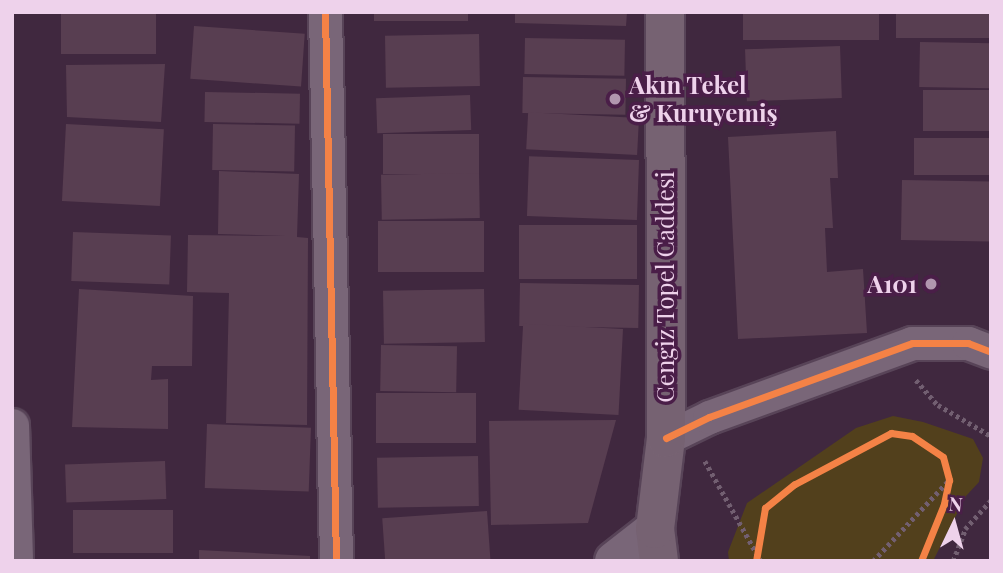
<!DOCTYPE html>
<meta charset="utf-8">
<style>
body{margin:0}
#map{position:relative;width:1003px;height:573px;overflow:hidden;background:#40283f;font-family:"Playfair Display",serif}
div>[style]{position:absolute}
.green>*{inset:0;background:#52401c}
.building>*{inset:0;background:#583e51;transform-origin:0 0}
.path>*{height:4.5px;margin-top:-2.25px;transform-origin:0;background:repeating-linear-gradient(90deg,#725f71 0 3.5px,transparent 0 7px)}
.roads{filter:drop-shadow(2px 0 #584458) drop-shadow(-2px 0 #584458) drop-shadow(0 2px #584458) drop-shadow(0 -2px #584458)}
.minor>*{height:33px;margin:-16.5px;padding:0 16.5px;transform-origin:16.5px;border-radius:16.5px;background:#796678}
.tertiary>*{height:38px;margin:-19px;padding:0 19px;transform-origin:19px;border-radius:19px;background:#796678}
.secondary>*{height:38px;margin:-19px;padding:0 19px;transform-origin:19px;border-radius:19px;background:#766272}
.cycleway>*{height:7px;margin:-3.5px;padding:0 3.5px;transform-origin:3.5px;border-radius:3.5px;background:#f48246}
.dots>*{width:19px;height:19px;translate:-50% -50%;box-sizing:border-box;border:4px solid #4a1e48;border-radius:50%}
span{translate:-50% -50%;white-space:nowrap;text-align:center;line-height:1.15;-webkit-text-stroke:7px #4a1e48;paint-order:stroke}
.poi-label{font-size:24px;color:#eed2eb;font-weight:700}
.left{translate:0 -50%;text-align:left}
.right{translate:-100% -50%;text-align:right}
.street-label{font-size:24px;color:#eed2eb}
.frame{position:absolute;inset:0;border:14px solid #eed2eb;pointer-events:none}
.north{position:absolute;left:919px;top:489px;width:70px;height:70px;-webkit-text-stroke:5px #4a1e48;paint-order:stroke;rotate:5deg;font-size:19px;font-weight:700;line-height:28px;text-align:center;color:#eed2eb}
.north::after{content:'';display:block;margin:auto;width:24px;height:32px;background:#eed2eb;clip-path:polygon(50% 0,100% 100%,50% 72%,0 100%)}
</style>
<div id="map">
<div class="green">
<i style="clip-path:polygon(893px 416px,923px 422px,973px 439px,983px 458px,979px 482px,966px 496px,933px 561px,729px 561px,728px 552px,747px 503px,856px 428px)"></i>
</div>
<div class="building">
<i style="left:61px;top:12px;width:95px;height:42px"></i>
<i style="left:374px;top:12px;width:94px;height:9px"></i>
<i style="clip-path:polygon(515px 12px,627px 12px,626px 26px,515px 23px)"></i>
<i style="left:743px;top:12px;width:136px;height:28px"></i>
<i style="left:896px;top:12px;width:95px;height:26px"></i>
<i style="left:194px;top:26px;width:111px;height:53px;rotate:4deg"></i>
<i style="left:479px;top:34px;width:52px;height:94px;rotate:89deg"></i>
<i style="left:525px;top:38px;width:100px;height:36px;rotate:1deg"></i>
<i style="left:920px;top:42px;width:71px;height:45px;rotate:1deg"></i>
<i style="left:840px;top:46px;width:52px;height:95px;rotate:88deg"></i>
<i style="clip-path:polygon(165px 64px,161px 122px,67px 117px,66px 65px)"></i>
<i style="left:523px;top:77px;width:103px;height:36px;rotate:1deg"></i>
<i style="left:923px;top:90px;width:68px;height:41px"></i>
<i style="left:205px;top:92px;width:95px;height:30px;rotate:1deg"></i>
<i style="left:470px;top:95px;width:35px;height:94px;rotate:88deg"></i>
<i style="left:639px;top:118px;width:37px;height:111px;rotate:93deg"></i>
<i style="left:66px;top:124px;width:98px;height:77px;rotate:3deg"></i>
<i style="left:213px;top:124px;width:82px;height:46px;rotate:1deg"></i>
<i style="clip-path:polygon(836px 131px,838px 178px,830px 178px,833px 228px,825px 228px,827px 272px,863px 269px,867px 333px,738px 339px,728px 137px)"></i>
<i style="left:383px;top:134px;width:96px;height:40px"></i>
<i style="left:914px;top:138px;width:77px;height:37px"></i>
<i style="left:639px;top:160px;width:60px;height:110px;rotate:92deg"></i>
<i style="clip-path:polygon(219px 171px,299px 174px,297px 237px,308px 238px,307px 425px,226px 423px,229px 293px,187px 292px,188px 235px,286px 236px,218px 234px)"></i>
<i style="left:479px;top:173px;width:45px;height:98px;rotate:89deg"></i>
<i style="left:902px;top:180px;width:89px;height:60px;rotate:1deg"></i>
<i style="left:378px;top:221px;width:106px;height:51px"></i>
<i style="left:519px;top:225px;width:118px;height:54px"></i>
<i style="left:73px;top:232px;width:98px;height:49px;rotate:2deg"></i>
<i style="left:520px;top:283px;width:119px;height:43px;rotate:1deg"></i>
<i style="clip-path:polygon(79px 289px,193px 296px,192px 366px,152px 366px,151px 380px,168px 379px,168px 429px,72px 427px)"></i>
<i style="left:484px;top:289px;width:53px;height:101px;rotate:89deg"></i>
<i style="left:623px;top:329px;width:86px;height:100px;rotate:93deg"></i>
<i style="left:381px;top:345px;width:76px;height:46px;rotate:1deg"></i>
<i style="left:376px;top:393px;width:100px;height:50px"></i>
<i style="clip-path:polygon(616px 420px,588px 523px,491px 525px,489px 421px)"></i>
<i style="left:207px;top:424px;width:104px;height:64px;rotate:2deg"></i>
<i style="left:478px;top:456px;width:50px;height:101px;rotate:89deg"></i>
<i style="left:165px;top:461px;width:38px;height:100px;rotate:88deg"></i>
<i style="left:173px;top:510px;width:43px;height:100px;rotate:90deg"></i>
<i style="left:487px;top:511px;width:49px;height:105px;rotate:86deg"></i>
<i style="clip-path:polygon(199px 550px,310px 556px,310px 561px,199px 561px)"></i>
</div>
<div class="path">
<i style="left:916px;top:380px;width:33px;rotate:49deg"></i>
<i style="left:938px;top:405px;width:61px;rotate:30.3deg"></i>
<i style="left:705px;top:461px;width:115px;rotate:60.8deg"></i>
<i style="left:873px;top:561px;width:111px;rotate:-46.8deg"></i>
<i style="left:953px;top:561px;width:34px;rotate:-69deg"></i>
<i style="left:965px;top:529px;width:39px;rotate:-48deg"></i>
</div>
<div class="roads">
<div class="minor">
<i style="left:325px;top:12px;width:549px;rotate:88.85deg"></i>
<i style="left:12px;top:425px;width:136px;rotate:88.3deg"></i>
<i style="left:666px;top:438px;width:48px;rotate:-26deg"></i>
<i style="left:709px;top:417px;width:216px;rotate:-20deg"></i>
<i style="left:912px;top:343px;width:56px"></i>
<i style="left:968px;top:343px;width:25px;rotate:21deg"></i>
</div>
<div class="tertiary">
<i style="left:614px;top:561px;width:52px;rotate:-38deg"></i>
</div>
<div class="secondary">
<i style="left:659px;top:561px;width:32px;rotate:-97deg"></i>
<i style="left:655px;top:529px;width:92px;rotate:-83.1deg"></i>
<i style="left:666px;top:438px;width:426px;rotate:-90.1deg"></i>
</div>
</div>
<div class="cycleway">
<i style="left:325px;top:12px;width:549px;rotate:88.85deg"></i>
<i style="left:666px;top:438px;width:48px;rotate:-26deg"></i>
<i style="left:709px;top:417px;width:216px;rotate:-20deg"></i>
<i style="left:912px;top:343px;width:56px"></i>
<i style="left:968px;top:343px;width:25px;rotate:21deg"></i>
<i style="left:756px;top:561px;width:54px;rotate:-80.4deg"></i>
<i style="left:765px;top:508px;width:38px;rotate:-39deg"></i>
<i style="left:795px;top:484px;width:109px;rotate:-28deg"></i>
<i style="left:891px;top:433px;width:21px;rotate:8deg"></i>
<i style="left:912px;top:436px;width:37px;rotate:34deg"></i>
<i style="left:943px;top:457px;width:24px;rotate:75deg"></i>
<i style="left:949px;top:480px;width:25px;rotate:102deg"></i>
<i style="left:944px;top:504px;width:61px;rotate:112deg"></i>
</div>
<div class="dots">
<i style="left:615px;top:99px;background:#b196af"></i>
<i style="left:931px;top:284px;background:#b196af"></i>
</div>
<div class="poi-label">
<span class="left" style="left:629px;top:99px">Akın Tekel<br>&amp; Kuruyemiş</span>
<span class="right" style="left:917px;top:284px">A101</span>
</div>
<div class="street-label">
<span style="left:665px;top:287px;rotate:-90deg">Cengiz Topel Caddesi</span>
</div>
<div class="frame"></div>
<div class="north">N</div>
</div>
